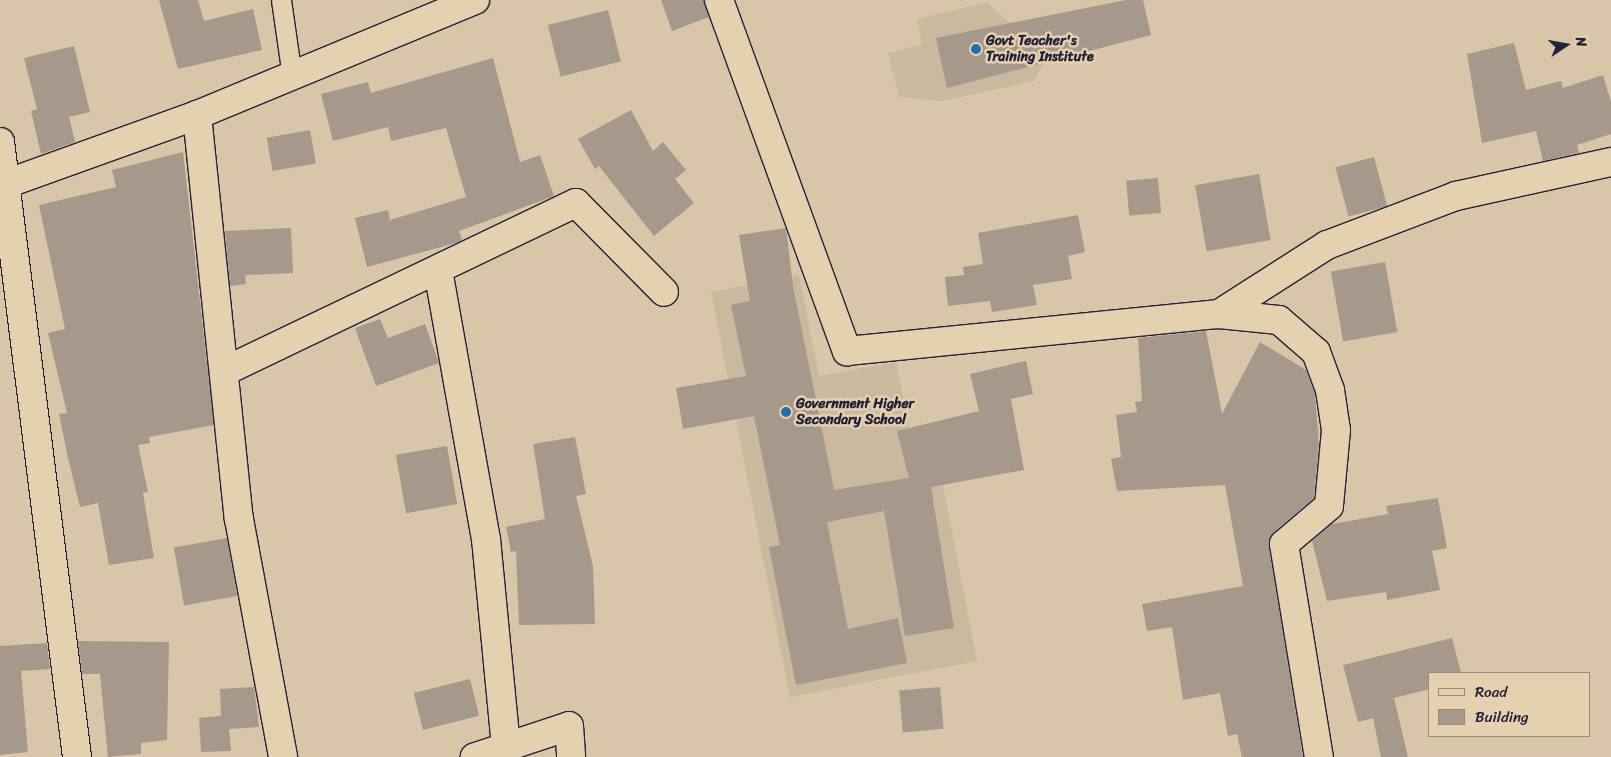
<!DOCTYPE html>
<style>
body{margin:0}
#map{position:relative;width:1611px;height:757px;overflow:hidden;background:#d9c6a8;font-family:Sriracha,sans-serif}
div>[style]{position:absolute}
.built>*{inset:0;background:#cab89f}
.building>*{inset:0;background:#a6988a;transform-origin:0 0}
.roads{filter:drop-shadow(1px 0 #22223b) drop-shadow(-1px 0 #22223b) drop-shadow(0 1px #22223b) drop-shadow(0 -1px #22223b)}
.service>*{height:19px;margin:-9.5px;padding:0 9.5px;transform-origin:9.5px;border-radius:9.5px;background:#e5d0af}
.minor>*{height:28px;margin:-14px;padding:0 14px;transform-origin:14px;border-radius:14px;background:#e5d0af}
.dots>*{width:14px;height:14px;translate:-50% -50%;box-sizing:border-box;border:2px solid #e5d0af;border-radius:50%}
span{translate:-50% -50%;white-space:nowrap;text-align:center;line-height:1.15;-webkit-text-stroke:5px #e5d0af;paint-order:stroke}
.poi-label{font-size:14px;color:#22223b;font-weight:700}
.left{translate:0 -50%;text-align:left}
.legend{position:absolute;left:1428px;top:672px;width:162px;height:65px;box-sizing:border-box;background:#e5d0af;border:1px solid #978a81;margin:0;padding:6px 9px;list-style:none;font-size:15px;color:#22223b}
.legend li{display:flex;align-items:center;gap:10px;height:25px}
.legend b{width:25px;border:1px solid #978a81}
.north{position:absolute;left:1541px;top:20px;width:50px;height:50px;-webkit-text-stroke:4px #e5d0af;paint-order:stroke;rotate:78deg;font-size:14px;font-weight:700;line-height:20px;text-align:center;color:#22223b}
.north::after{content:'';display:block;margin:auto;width:18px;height:22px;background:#22223b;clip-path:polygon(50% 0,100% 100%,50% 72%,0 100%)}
</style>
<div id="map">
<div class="built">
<i style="clip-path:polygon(987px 2px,1008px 22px,1037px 25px,1049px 55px,1034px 81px,943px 101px,899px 97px,888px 53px,922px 45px,917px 19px)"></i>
<i style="clip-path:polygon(799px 275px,819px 376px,896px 362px,917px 469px,939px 465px,977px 661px,790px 697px,711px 292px)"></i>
</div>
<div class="building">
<i style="clip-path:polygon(159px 0,198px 0,204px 21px,253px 9px,262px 50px,178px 69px)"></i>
<i style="clip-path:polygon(661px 0,704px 0,709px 17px,672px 31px)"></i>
<i style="clip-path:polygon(1126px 0,1143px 0,1151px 35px,947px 88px,936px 38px)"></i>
<i style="left:608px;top:10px;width:53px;height:62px;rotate:76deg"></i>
<i style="clip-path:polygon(1514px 43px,1526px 90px,1561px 81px,1563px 88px,1603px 75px,1611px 102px,1611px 134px,1577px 145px,1579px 153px,1543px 161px,1536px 131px,1482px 143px,1467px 54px)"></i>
<i style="clip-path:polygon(74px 46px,90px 112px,69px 117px,75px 142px,41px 154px,31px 111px,37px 109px,24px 58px)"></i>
<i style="clip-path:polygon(493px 58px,520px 162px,540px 155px,554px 196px,459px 231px,462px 240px,456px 243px,367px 267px,355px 218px,388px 210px,390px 220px,466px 197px,446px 128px,391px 141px,388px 127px,333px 141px,321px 94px,368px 82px,371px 93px)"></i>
<i style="clip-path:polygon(631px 110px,653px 151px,663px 142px,686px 170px,675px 179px,694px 203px,654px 236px,599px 166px,595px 169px,578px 139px)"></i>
<i style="left:310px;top:130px;width:34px;height:44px;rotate:80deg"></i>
<i style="clip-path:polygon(183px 152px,214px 425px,149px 437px,150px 443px,138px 445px,148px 492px,143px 493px,154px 558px,109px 565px,98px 503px,80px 507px,68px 458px,59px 414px,67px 413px,48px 333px,65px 329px,39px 205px,116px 187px,112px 170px)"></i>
<i style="left:1374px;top:157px;width:51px;height:40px;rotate:75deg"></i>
<i style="left:1259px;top:174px;width:67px;height:65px;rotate:80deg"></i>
<i style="left:1158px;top:178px;width:35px;height:32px;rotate:85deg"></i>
<i style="clip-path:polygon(1078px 215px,1085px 252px,1068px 256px,1072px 279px,1033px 285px,1037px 305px,992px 312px,990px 301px,948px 306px,945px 277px,964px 275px,963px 267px,983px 264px,978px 233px)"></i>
<i style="clip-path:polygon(291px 228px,293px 273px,245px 275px,246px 284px,230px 286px,225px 231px)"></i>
<i style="clip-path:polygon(786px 228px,793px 286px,834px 490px,909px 478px,897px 431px,979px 411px,970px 374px,1026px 361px,1033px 394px,1011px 399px,1024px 470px,931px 487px,954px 628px,905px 636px,884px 511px,827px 522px,848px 629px,898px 618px,907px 663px,796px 685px,769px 547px,780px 545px,754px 416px,683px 429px,676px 388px,746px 376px,731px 305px,750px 301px,739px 235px)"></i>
<i style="left:1385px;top:262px;width:71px;height:55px;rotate:80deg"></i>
<i style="clip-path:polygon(380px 319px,388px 338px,425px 324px,439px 363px,376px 386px,355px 328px)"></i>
<i style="clip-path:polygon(1206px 331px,1222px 414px,1260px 342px,1306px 370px,1315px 394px,1319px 444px,1314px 498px,1274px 532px,1269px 546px,1303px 757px,1242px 757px,1237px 734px,1228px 736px,1220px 693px,1183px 700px,1172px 627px,1147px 631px,1142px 604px,1243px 586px,1225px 485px,1117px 491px,1111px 459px,1121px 457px,1116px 415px,1137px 412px,1135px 402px,1142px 401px,1138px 338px)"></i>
<i style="clip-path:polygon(575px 437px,586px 494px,576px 496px,593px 566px,595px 624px,519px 625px,516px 551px,511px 552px,506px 527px,545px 519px,533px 444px)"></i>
<i style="left:447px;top:446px;width:59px;height:52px;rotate:80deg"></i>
<i style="clip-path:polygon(1438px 498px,1447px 548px,1432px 551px,1440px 590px,1387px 600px,1386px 592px,1327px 601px,1312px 541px,1332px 524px,1388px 514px,1386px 506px)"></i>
<i style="left:227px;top:538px;width:59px;height:54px;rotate:80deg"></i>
<i style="clip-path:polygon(1452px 638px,1461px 673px,1430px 673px,1430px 689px,1394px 698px,1408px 757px,1381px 757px,1373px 718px,1358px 722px,1343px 665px)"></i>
<i style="clip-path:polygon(78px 641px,169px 642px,167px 740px,141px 743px,141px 754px,108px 757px,100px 674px,82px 674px)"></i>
<i style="clip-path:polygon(47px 643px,50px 669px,21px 671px,28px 752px,0 755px,0 646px)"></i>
<i style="left:470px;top:679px;width:38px;height:58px;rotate:76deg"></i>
<i style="clip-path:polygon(254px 687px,259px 727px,229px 729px,231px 751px,201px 752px,199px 718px,221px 716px,220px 689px)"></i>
<i style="left:940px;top:687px;width:42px;height:41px;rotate:85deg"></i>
</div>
<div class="roads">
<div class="service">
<i style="left:281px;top:0;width:77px;rotate:81.8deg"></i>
</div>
<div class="minor">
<i style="left:719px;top:0;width:374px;rotate:70deg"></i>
<i style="left:847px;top:351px;width:374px;rotate:-5.7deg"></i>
<i style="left:1219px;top:314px;width:60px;rotate:5.7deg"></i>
<i style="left:1279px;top:320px;width:49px;rotate:40.9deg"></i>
<i style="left:1316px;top:352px;width:40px;rotate:69.8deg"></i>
<i style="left:1330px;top:390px;width:40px;rotate:81.5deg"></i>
<i style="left:1336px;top:430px;width:76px;rotate:95.3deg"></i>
<i style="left:1329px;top:506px;width:59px;rotate:139.8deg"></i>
<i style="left:1284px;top:544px;width:216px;rotate:80.7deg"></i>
<i style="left:197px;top:115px;width:406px;rotate:84.1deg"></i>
<i style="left:239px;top:519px;width:242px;rotate:79.5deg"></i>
<i style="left:0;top:142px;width:620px;rotate:82.86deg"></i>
<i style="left:0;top:186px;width:209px;rotate:-19.8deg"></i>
<i style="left:197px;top:115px;width:301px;rotate:-22.5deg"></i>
<i style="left:438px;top:270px;width:273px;rotate:79.9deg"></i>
<i style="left:486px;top:539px;width:209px;rotate:84.5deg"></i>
<i style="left:506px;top:747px;width:33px;rotate:162deg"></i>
<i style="left:1219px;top:314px;width:128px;rotate:-32.6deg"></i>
<i style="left:1327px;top:245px;width:138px;rotate:-20.8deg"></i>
<i style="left:1456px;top:196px;width:159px;rotate:-12.4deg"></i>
<i style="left:225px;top:371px;width:389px;rotate:-25.6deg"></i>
<i style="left:576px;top:203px;width:125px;rotate:45.3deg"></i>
<i style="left:506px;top:747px;width:66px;rotate:-18.4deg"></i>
<i style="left:569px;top:726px;width:31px;rotate:86deg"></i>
</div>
</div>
<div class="dots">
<i style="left:976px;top:49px;background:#1f6fb2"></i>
<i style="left:786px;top:412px;background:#1f6fb2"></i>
</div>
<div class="poi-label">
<span class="left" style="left:986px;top:49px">Govt Teacher's<br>Training Institute</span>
<span class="left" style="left:796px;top:412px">Government Higher<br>Secondary School</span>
</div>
<ul class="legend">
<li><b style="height:6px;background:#e5d0af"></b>Road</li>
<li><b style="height:14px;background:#a6988a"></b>Building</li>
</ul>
<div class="north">N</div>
</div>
